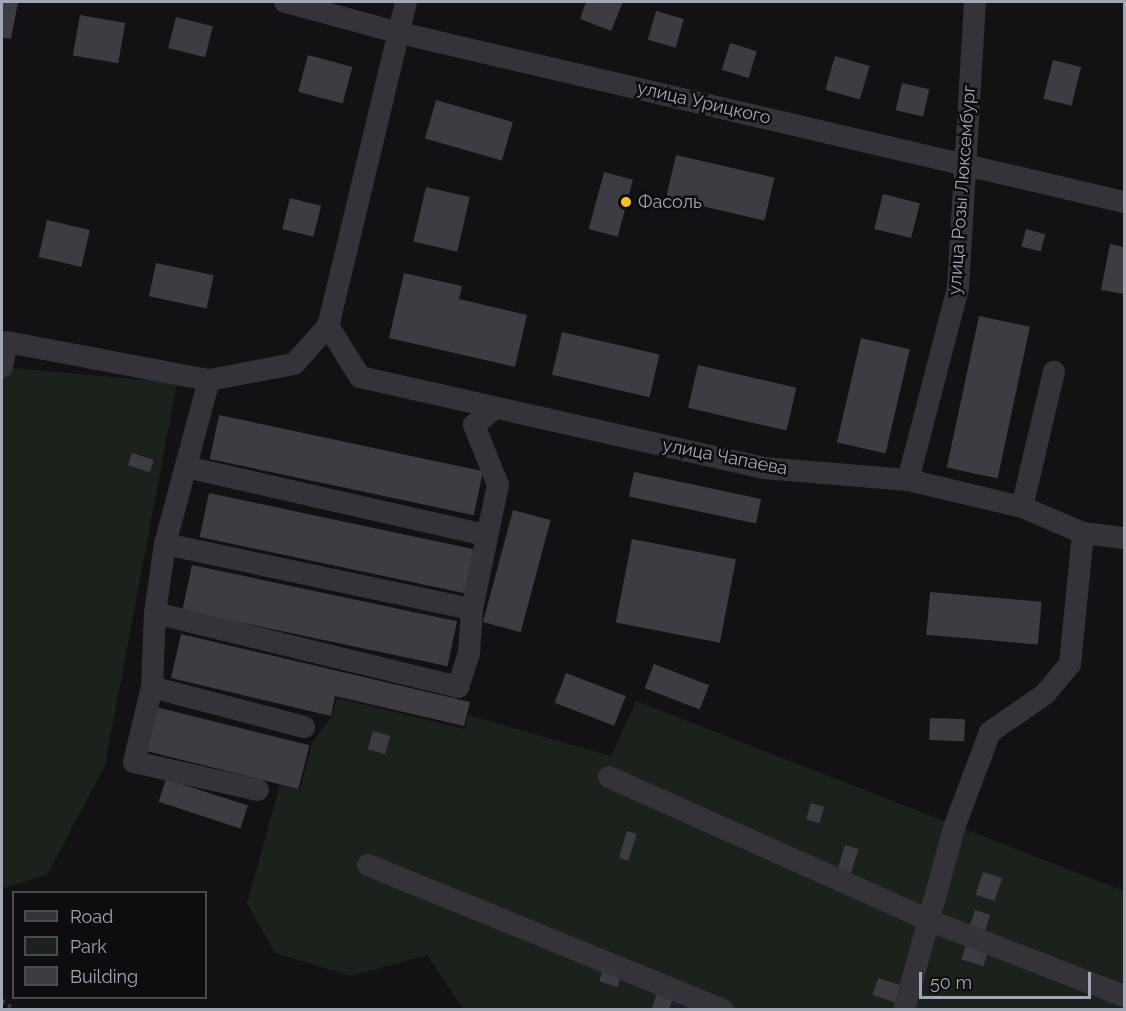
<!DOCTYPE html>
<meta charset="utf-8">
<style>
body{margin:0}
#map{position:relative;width:1126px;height:1011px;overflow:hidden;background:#121214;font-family:Raleway,sans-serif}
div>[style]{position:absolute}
.green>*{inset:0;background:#1a221b}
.building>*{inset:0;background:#3c3c42;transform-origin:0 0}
.path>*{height:4px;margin-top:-2px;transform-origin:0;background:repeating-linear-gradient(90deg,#383a40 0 3px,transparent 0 7.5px)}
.minor>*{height:22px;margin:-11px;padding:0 11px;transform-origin:11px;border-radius:11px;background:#333339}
.dots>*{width:16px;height:16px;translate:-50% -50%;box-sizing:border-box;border:3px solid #0d0d0f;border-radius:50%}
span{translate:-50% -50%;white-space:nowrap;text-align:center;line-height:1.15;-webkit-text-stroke:5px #0d0d0f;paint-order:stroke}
.street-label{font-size:18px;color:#a2a7b6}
.poi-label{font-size:18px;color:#a2a7b6}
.left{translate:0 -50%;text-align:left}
.frame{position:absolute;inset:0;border:3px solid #a2a7b6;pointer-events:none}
.legend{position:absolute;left:12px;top:891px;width:195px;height:108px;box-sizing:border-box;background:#0d0d0f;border:2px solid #494b52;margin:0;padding:8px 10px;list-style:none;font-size:18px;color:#a2a7b6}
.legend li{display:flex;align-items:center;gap:12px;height:30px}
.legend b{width:30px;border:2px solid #494b52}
.scale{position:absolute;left:919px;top:972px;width:172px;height:27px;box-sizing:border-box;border:3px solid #a2a7b6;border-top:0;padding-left:8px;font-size:18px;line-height:21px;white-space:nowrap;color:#a2a7b6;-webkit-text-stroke:4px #0d0d0f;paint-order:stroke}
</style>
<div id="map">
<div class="green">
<i style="clip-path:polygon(2px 367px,177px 383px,105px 765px,48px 874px,2px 889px)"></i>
<i style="clip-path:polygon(337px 698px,465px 729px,468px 715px,611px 756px,636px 701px,1124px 891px,1124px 1009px,463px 1009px,427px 955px,351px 976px,275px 953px,247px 903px,280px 785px,300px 790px,312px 743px,332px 716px)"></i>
</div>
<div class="building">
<i style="clip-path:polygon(2px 2px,18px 2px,11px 39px,2px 38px)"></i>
<i style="clip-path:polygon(586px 2px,623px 2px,611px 31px,580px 19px)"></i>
<i style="left:656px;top:11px;width:29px;height:30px;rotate:16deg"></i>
<i style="left:80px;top:15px;width:46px;height:41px;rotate:10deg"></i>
<i style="left:176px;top:17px;width:38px;height:32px;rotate:14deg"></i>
<i style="left:730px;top:43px;width:28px;height:28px;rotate:17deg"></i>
<i style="left:308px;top:55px;width:46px;height:38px;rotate:15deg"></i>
<i style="left:835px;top:56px;width:36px;height:35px;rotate:16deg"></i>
<i style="left:1053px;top:60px;width:29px;height:40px;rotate:14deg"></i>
<i style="left:902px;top:83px;width:28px;height:28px;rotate:13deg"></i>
<i style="left:436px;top:100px;width:80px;height:40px;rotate:16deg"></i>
<i style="left:676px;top:155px;width:101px;height:44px;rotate:13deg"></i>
<i style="left:604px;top:172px;width:30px;height:59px;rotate:15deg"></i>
<i style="left:426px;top:187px;width:45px;height:56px;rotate:13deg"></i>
<i style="left:883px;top:194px;width:38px;height:36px;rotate:14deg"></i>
<i style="left:290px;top:198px;width:32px;height:32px;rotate:14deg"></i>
<i style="left:47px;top:220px;width:44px;height:38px;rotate:13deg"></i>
<i style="left:1026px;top:229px;width:20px;height:18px;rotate:15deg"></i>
<i style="clip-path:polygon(1110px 244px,1124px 247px,1124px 294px,1101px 290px)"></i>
<i style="left:156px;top:263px;width:59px;height:34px;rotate:12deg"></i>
<i style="clip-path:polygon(404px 273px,462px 286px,459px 299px,527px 315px,515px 367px,389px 338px)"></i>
<i style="left:979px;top:316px;width:52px;height:155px;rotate:12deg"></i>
<i style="left:562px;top:332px;width:100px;height:44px;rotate:13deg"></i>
<i style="left:861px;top:338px;width:50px;height:107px;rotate:13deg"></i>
<i style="left:698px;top:365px;width:101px;height:44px;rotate:13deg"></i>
<i style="left:219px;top:415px;width:270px;height:45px;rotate:12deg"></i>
<i style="left:132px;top:453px;width:23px;height:13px;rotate:18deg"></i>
<i style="left:634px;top:472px;width:130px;height:25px;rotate:12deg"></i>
<i style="left:209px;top:493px;width:271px;height:45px;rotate:12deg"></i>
<i style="left:513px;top:510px;width:39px;height:116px;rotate:15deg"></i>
<i style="left:632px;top:539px;width:106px;height:85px;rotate:11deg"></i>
<i style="left:192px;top:565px;width:271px;height:46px;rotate:12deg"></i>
<i style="left:930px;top:592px;width:112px;height:43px;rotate:5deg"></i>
<i style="clip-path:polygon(181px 634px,470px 702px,464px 726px,335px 696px,331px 716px,171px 678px)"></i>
<i style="left:654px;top:664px;width:59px;height:26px;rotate:21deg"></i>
<i style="left:566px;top:673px;width:64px;height:32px;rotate:21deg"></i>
<i style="left:156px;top:707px;width:158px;height:45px;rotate:14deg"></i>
<i style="left:930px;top:718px;width:35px;height:22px;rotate:2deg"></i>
<i style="left:373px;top:731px;width:18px;height:19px;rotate:16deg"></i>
<i style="left:166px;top:779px;width:86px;height:24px;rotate:18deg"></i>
<i style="left:811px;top:803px;width:14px;height:17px;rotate:17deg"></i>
<i style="left:627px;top:831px;width:10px;height:28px;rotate:17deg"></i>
<i style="left:845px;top:845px;width:14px;height:25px;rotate:17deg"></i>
<i style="left:983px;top:872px;width:20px;height:24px;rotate:18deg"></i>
<i style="left:975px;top:910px;width:16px;height:21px;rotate:18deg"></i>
<i style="left:966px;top:945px;width:23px;height:15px;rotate:18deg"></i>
<i style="left:602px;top:972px;width:19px;height:10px;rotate:16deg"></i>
<i style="left:878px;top:978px;width:25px;height:18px;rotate:18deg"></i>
<i style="clip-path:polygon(657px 993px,673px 998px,669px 1010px,651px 1010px)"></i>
</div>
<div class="path">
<i style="left:2px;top:1001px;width:17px;rotate:33deg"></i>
</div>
<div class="minor">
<i style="left:285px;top:2px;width:119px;rotate:15.1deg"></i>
<i style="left:400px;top:33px;width:743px;rotate:13.14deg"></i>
<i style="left:406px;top:2px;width:333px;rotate:103.5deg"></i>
<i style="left:328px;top:326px;width:60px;rotate:57.9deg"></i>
<i style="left:360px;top:377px;width:414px;rotate:12.7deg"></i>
<i style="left:764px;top:468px;width:144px;rotate:4.8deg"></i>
<i style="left:908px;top:480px;width:117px;rotate:13.3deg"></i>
<i style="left:1022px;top:507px;width:66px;rotate:23.1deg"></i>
<i style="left:1083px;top:533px;width:41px;rotate:7deg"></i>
<i style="left:2px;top:367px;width:25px;rotate:-79deg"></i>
<i style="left:7px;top:342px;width:206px;rotate:10.7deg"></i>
<i style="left:186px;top:467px;width:308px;rotate:12.8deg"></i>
<i style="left:908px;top:480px;width:198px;rotate:-75.4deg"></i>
<i style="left:958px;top:288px;width:287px;rotate:-86.6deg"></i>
<i style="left:1022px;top:507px;width:139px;rotate:-76.7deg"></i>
<i style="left:165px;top:544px;width:314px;rotate:12deg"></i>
<i style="left:155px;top:613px;width:312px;rotate:13.7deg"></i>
<i style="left:458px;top:687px;width:36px;rotate:-72deg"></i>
<i style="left:469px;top:653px;width:44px;rotate:-86.1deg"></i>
<i style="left:472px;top:609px;width:127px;rotate:-78.2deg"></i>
<i style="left:498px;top:485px;width:65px;rotate:-111.8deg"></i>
<i style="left:474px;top:425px;width:26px;rotate:-39deg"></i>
<i style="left:152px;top:687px;width:77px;rotate:103.5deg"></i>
<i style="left:134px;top:762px;width:127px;rotate:12.7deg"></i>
<i style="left:304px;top:727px;width:157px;rotate:-165.3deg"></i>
<i style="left:152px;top:687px;width:74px;rotate:-87.7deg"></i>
<i style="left:155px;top:613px;width:70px;rotate:-81.8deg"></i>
<i style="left:165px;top:544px;width:170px;rotate:-75deg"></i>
<i style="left:209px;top:380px;width:86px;rotate:-10.7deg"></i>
<i style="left:294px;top:364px;width:51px;rotate:-48.2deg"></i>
<i style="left:609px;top:777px;width:350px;rotate:24.1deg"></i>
<i style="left:928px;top:920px;width:210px;rotate:21.2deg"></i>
<i style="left:368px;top:865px;width:383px;rotate:22.2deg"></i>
<i style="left:904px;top:1010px;width:192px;rotate:-74.6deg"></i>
<i style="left:955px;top:825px;width:99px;rotate:-69.4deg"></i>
<i style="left:990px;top:732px;width:67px;rotate:-34.6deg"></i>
<i style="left:1045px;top:694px;width:39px;rotate:-50deg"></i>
<i style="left:1070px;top:664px;width:132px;rotate:-84.3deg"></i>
</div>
<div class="dots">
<i style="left:626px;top:202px;background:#ffc21f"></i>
</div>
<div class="street-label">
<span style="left:704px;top:103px;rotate:13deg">улица Урицкого</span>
<span style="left:962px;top:190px;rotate:-86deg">улица Розы Люксембург</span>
<span style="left:725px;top:457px;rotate:11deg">улица Чапаева</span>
</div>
<div class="poi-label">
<span class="left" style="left:638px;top:202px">Фасоль</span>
</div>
<div class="frame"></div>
<ul class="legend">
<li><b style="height:8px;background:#333339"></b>Road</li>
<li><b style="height:16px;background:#1a221b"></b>Park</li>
<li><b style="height:16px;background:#3c3c42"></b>Building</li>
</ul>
<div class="scale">50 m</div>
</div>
